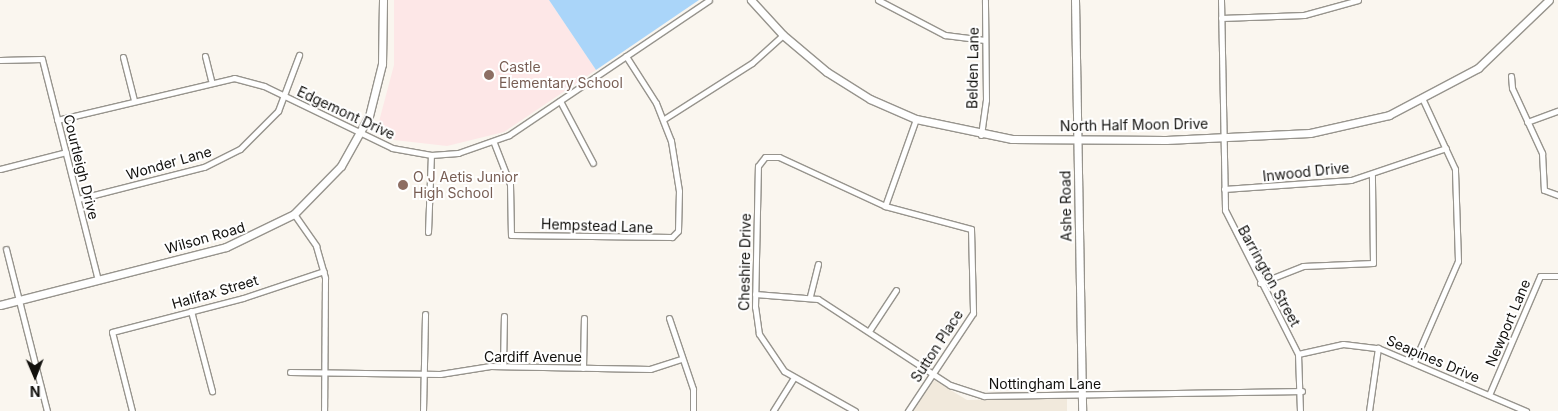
<!DOCTYPE html>
<style>
body{margin:0}
#map{position:relative;width:1558px;height:411px;overflow:hidden;background:#faf6ef;font-family:Inter,sans-serif}
div>[style]{position:absolute}
.built>*{inset:0;background:#f1e9dc}
.education>*{inset:0;background:#fde7e7}
.water>*{inset:0;background:#aad5f9}
.roads{filter:drop-shadow(1px 0 #97948d) drop-shadow(-1px 0 #97948d) drop-shadow(0 1px #97948d) drop-shadow(0 -1px #97948d)}
.street>*{height:5px;margin:-2.5px;padding:0 2.5px;transform-origin:2.5px;border-radius:2.5px;background:#fff}
.secondary>*{height:7px;margin:-3.5px;padding:0 3.5px;transform-origin:3.5px;border-radius:3.5px;background:#fff}
.dots>*{width:14px;height:14px;translate:-50% -50%;box-sizing:border-box;border:2px solid #fff;border-radius:50%}
span{translate:-50% -50%;white-space:nowrap;text-align:center;line-height:1.15;-webkit-text-stroke:4px #fff;paint-order:stroke}
.education-label{font-size:14px;color:#785e54}
.left{translate:0 -50%;text-align:left}
.street-label{font-size:14px;color:#12110e}
.north{position:absolute;left:10px;top:351px;width:50px;height:50px;-webkit-text-stroke:4px #fff;paint-order:stroke;rotate:179deg;font-size:14px;font-weight:700;line-height:20px;text-align:center;color:#12110e}
.north::after{content:'';display:block;margin:auto;width:18px;height:22px;background:#12110e;clip-path:polygon(50% 0,100% 100%,50% 72%,0 100%)}
</style>
<div id="map">
<div class="built">
<i style="clip-path:polygon(934px 380px,967px 400px,1067px 398px,1067px 411px,913px 411px)"></i>
</div>
<div class="education">
<i style="clip-path:polygon(394px 0,549px 0,596px 70px,504px 132px,447px 146px,394px 140px,377px 129px,394px 65px)"></i>
</div>
<div class="water">
<i style="clip-path:polygon(549px 0,699px 0,596px 70px)"></i>
</div>
<div class="roads">
<div class="street">
<i style="left:878px;top:0;width:76px;rotate:27.6deg"></i>
<i style="left:945px;top:35px;width:40px;rotate:7.1deg"></i>
<i style="left:1221px;top:0;width:210px;rotate:88.9deg"></i>
<i style="left:1225px;top:210px;width:161px;rotate:63.1deg"></i>
<i style="left:1298px;top:354px;width:57px;rotate:88deg"></i>
<i style="left:1221px;top:18px;width:83px;rotate:-2.1deg"></i>
<i style="left:1304px;top:15px;width:56px;rotate:-15.5deg"></i>
<i style="left:205px;top:56px;width:25px;rotate:76deg"></i>
<i style="left:123px;top:57px;width:44px;rotate:75.7deg"></i>
<i style="left:0;top:60px;width:42px;rotate:-1.4deg"></i>
<i style="left:42px;top:59px;width:228px;rotate:75.8deg"></i>
<i style="left:1511px;top:76px;width:12px;rotate:85deg"></i>
<i style="left:1512px;top:88px;width:72px;rotate:65.2deg"></i>
<i style="left:1542px;top:153px;width:37px;rotate:87deg"></i>
<i style="left:1544px;top:190px;width:15px;rotate:20deg"></i>
<i style="left:560px;top:101px;width:70px;rotate:62deg"></i>
<i style="left:664px;top:119px;width:104px;rotate:-32.5deg"></i>
<i style="left:752px;top:63px;width:42px;rotate:-42.1deg"></i>
<i style="left:57px;top:120px;width:182px;rotate:-13.3deg"></i>
<i style="left:234px;top:78px;width:31px;rotate:15deg"></i>
<i style="left:264px;top:86px;width:142px;rotate:25.8deg"></i>
<i style="left:392px;top:148px;width:40px;rotate:10deg"></i>
<i style="left:431px;top:155px;width:27px;rotate:-4deg"></i>
<i style="left:458px;top:153px;width:54px;rotate:-19.4deg"></i>
<i style="left:509px;top:135px;width:241px;rotate:-34deg"></i>
<i style="left:1527px;top:122px;width:33px;rotate:-20deg"></i>
<i style="left:981px;top:135px;width:35px;rotate:-82deg"></i>
<i style="left:986px;top:100px;width:100px;rotate:-90.6deg"></i>
<i style="left:494px;top:143px;width:44px;rotate:68.7deg"></i>
<i style="left:510px;top:184px;width:51px;rotate:88.9deg"></i>
<i style="left:511px;top:235px;width:161px;rotate:0.7deg"></i>
<i style="left:672px;top:237px;width:8px;rotate:-45deg"></i>
<i style="left:678px;top:231px;width:40px;rotate:-88.6deg"></i>
<i style="left:679px;top:191px;width:51px;rotate:-99.1deg"></i>
<i style="left:671px;top:141px;width:41px;rotate:-111.5deg"></i>
<i style="left:656px;top:103px;width:56px;rotate:-122.6deg"></i>
<i style="left:0;top:169px;width:68px;rotate:-14.4deg"></i>
<i style="left:1224px;top:189px;width:127px;rotate:-4.1deg"></i>
<i style="left:1351px;top:180px;width:100px;rotate:-18.6deg"></i>
<i style="left:78px;top:199px;width:130px;rotate:-14.3deg"></i>
<i style="left:204px;top:167px;width:40px;rotate:-26.6deg"></i>
<i style="left:240px;top:149px;width:54px;rotate:-45deg"></i>
<i style="left:278px;top:111px;width:60px;rotate:-69.4deg"></i>
<i style="left:885px;top:206px;width:92px;rotate:-70.4deg"></i>
<i style="left:294px;top:214px;width:39px;rotate:55deg"></i>
<i style="left:316px;top:246px;width:33px;rotate:74deg"></i>
<i style="left:325px;top:278px;width:133px;rotate:90.4deg"></i>
<i style="left:428px;top:232px;width:77px;rotate:-87.8deg"></i>
<i style="left:6px;top:249px;width:167px;rotate:75.8deg"></i>
<i style="left:1260px;top:283px;width:46px;rotate:-21.6deg"></i>
<i style="left:1303px;top:266px;width:70px;rotate:-2.5deg"></i>
<i style="left:1373px;top:263px;width:88px;rotate:-90.7deg"></i>
<i style="left:755px;top:294px;width:63px;rotate:4.5deg"></i>
<i style="left:818px;top:299px;width:158px;rotate:33.1deg"></i>
<i style="left:950px;top:385px;width:36px;rotate:18deg"></i>
<i style="left:984px;top:396px;width:318px;rotate:-0.9deg"></i>
<i style="left:810px;top:296px;width:33px;rotate:-76deg"></i>
<i style="left:191px;top:311px;width:83px;rotate:75.3deg"></i>
<i style="left:669px;top:318px;width:75px;rotate:71.3deg"></i>
<i style="left:693px;top:389px;width:22px;rotate:90deg"></i>
<i style="left:869px;top:331px;width:49px;rotate:-56.6deg"></i>
<i style="left:1298px;top:354px;width:46px;rotate:-12.5deg"></i>
<i style="left:1343px;top:344px;width:35px;rotate:7deg"></i>
<i style="left:1378px;top:348px;width:161px;rotate:23.1deg"></i>
<i style="left:1414px;top:362px;width:110px;rotate:-66.5deg"></i>
<i style="left:1458px;top:261px;width:92px;rotate:-91.9deg"></i>
<i style="left:1455px;top:169px;width:76px;rotate:-114.9deg"></i>
<i style="left:503px;top:366px;width:50px;rotate:-88.9deg"></i>
<i style="left:583px;top:368px;width:50px;rotate:-88.9deg"></i>
<i style="left:290px;top:372px;width:150px;rotate:0.8deg"></i>
<i style="left:440px;top:374px;width:51px;rotate:-9.1deg"></i>
<i style="left:490px;top:366px;width:160px;rotate:1.1deg"></i>
<i style="left:650px;top:369px;width:33px;rotate:-18deg"></i>
<i style="left:1489px;top:395px;width:129px;rotate:-66.8deg"></i>
<i style="left:1540px;top:276px;width:18px"></i>
<i style="left:132px;top:411px;width:81px;rotate:-104.2deg"></i>
<i style="left:112px;top:332px;width:135px;rotate:-14.5deg"></i>
<i style="left:243px;top:298px;width:85px;rotate:-18.4deg"></i>
<i style="left:423px;top:411px;width:97px;rotate:-88.8deg"></i>
<i style="left:773px;top:411px;width:38px;rotate:-58deg"></i>
<i style="left:855px;top:411px;width:81px;rotate:-150.6deg"></i>
<i style="left:784px;top:371px;width:45px;rotate:-124deg"></i>
<i style="left:759px;top:334px;width:27px;rotate:-98deg"></i>
<i style="left:755px;top:307px;width:141px;rotate:-88.8deg"></i>
<i style="left:758px;top:166px;width:11px;rotate:-52deg"></i>
<i style="left:765px;top:157px;width:14px"></i>
<i style="left:779px;top:157px;width:117px;rotate:24.8deg"></i>
<i style="left:885px;top:206px;width:89px;rotate:15deg"></i>
<i style="left:971px;top:229px;width:84px;rotate:88.6deg"></i>
<i style="left:973px;top:313px;width:118px;rotate:123.6deg"></i>
<i style="left:1369px;top:411px;width:64px;rotate:-81.9deg"></i>
</div>
<div class="secondary">
<i style="left:751px;top:0;width:47px;rotate:47.6deg"></i>
<i style="left:783px;top:35px;width:57px;rotate:40.1deg"></i>
<i style="left:827px;top:72px;width:51px;rotate:32.1deg"></i>
<i style="left:870px;top:99px;width:50px;rotate:23.5deg"></i>
<i style="left:916px;top:119px;width:98px;rotate:11.8deg"></i>
<i style="left:1012px;top:139px;width:154px;rotate:0.4deg"></i>
<i style="left:1166px;top:140px;width:144px;rotate:-2.8deg"></i>
<i style="left:1310px;top:133px;width:81px;rotate:-12.8deg"></i>
<i style="left:1389px;top:115px;width:101px;rotate:-27.8deg"></i>
<i style="left:1478px;top:68px;width:98px;rotate:-43.8deg"></i>
<i style="left:1075px;top:0;width:411px;rotate:89deg"></i>
<i style="left:0;top:305px;width:233px;rotate:-14.4deg"></i>
<i style="left:226px;top:247px;width:76px;rotate:-25.9deg"></i>
<i style="left:294px;top:214px;width:67px;rotate:-45.6deg"></i>
<i style="left:341px;top:166px;width:57px;rotate:-60.8deg"></i>
<i style="left:369px;top:116px;width:54px;rotate:-76deg"></i>
<i style="left:382px;top:64px;width:64px;rotate:-89.1deg"></i>
</div>
</div>
<div class="dots">
<i style="left:489px;top:75px;background:#8d6e63"></i>
<i style="left:403px;top:185px;background:#8d6e63"></i>
</div>
<div class="education-label">
<span class="left" style="left:499px;top:75px">Castle<br>Elementary School</span>
<span class="left" style="left:413px;top:185px">O J Aetis Junior<br>High School</span>
</div>
<div class="street-label">
<span style="left:973px;top:68px;rotate:-89deg">Belden Lane</span>
<span style="left:346px;top:113px;rotate:25deg">Edgemont Drive</span>
<span style="left:1134px;top:125px;rotate:-1deg">North Half Moon Drive</span>
<span style="left:169px;top:163px;rotate:-16deg">Wonder Lane</span>
<span style="left:81px;top:167px;rotate:76deg">Courtleigh Drive</span>
<span style="left:1306px;top:172px;rotate:-6deg">Inwood Drive</span>
<span style="left:1066px;top:206px;rotate:-91deg">Ashe Road</span>
<span style="left:597px;top:226px;rotate:2deg">Hempstead Lane</span>
<span style="left:205px;top:238px;rotate:-16deg">Wilson Road</span>
<span style="left:745px;top:262px;rotate:-89deg">Cheshire Drive</span>
<span style="left:1269px;top:276px;rotate:61deg">Barrington Street</span>
<span style="left:215px;top:292px;rotate:-16deg">Halifax Street</span>
<span style="left:1508px;top:323px;rotate:-67deg">Newport Lane</span>
<span style="left:937px;top:346px;rotate:-57deg">Sutton Place</span>
<span style="left:533px;top:357px">Cardiff Avenue</span>
<span style="left:1433px;top:359px;rotate:23deg">Seapines Drive</span>
<span style="left:1045px;top:384px">Nottingham Lane</span>
</div>
<div class="north">N</div>
</div>
